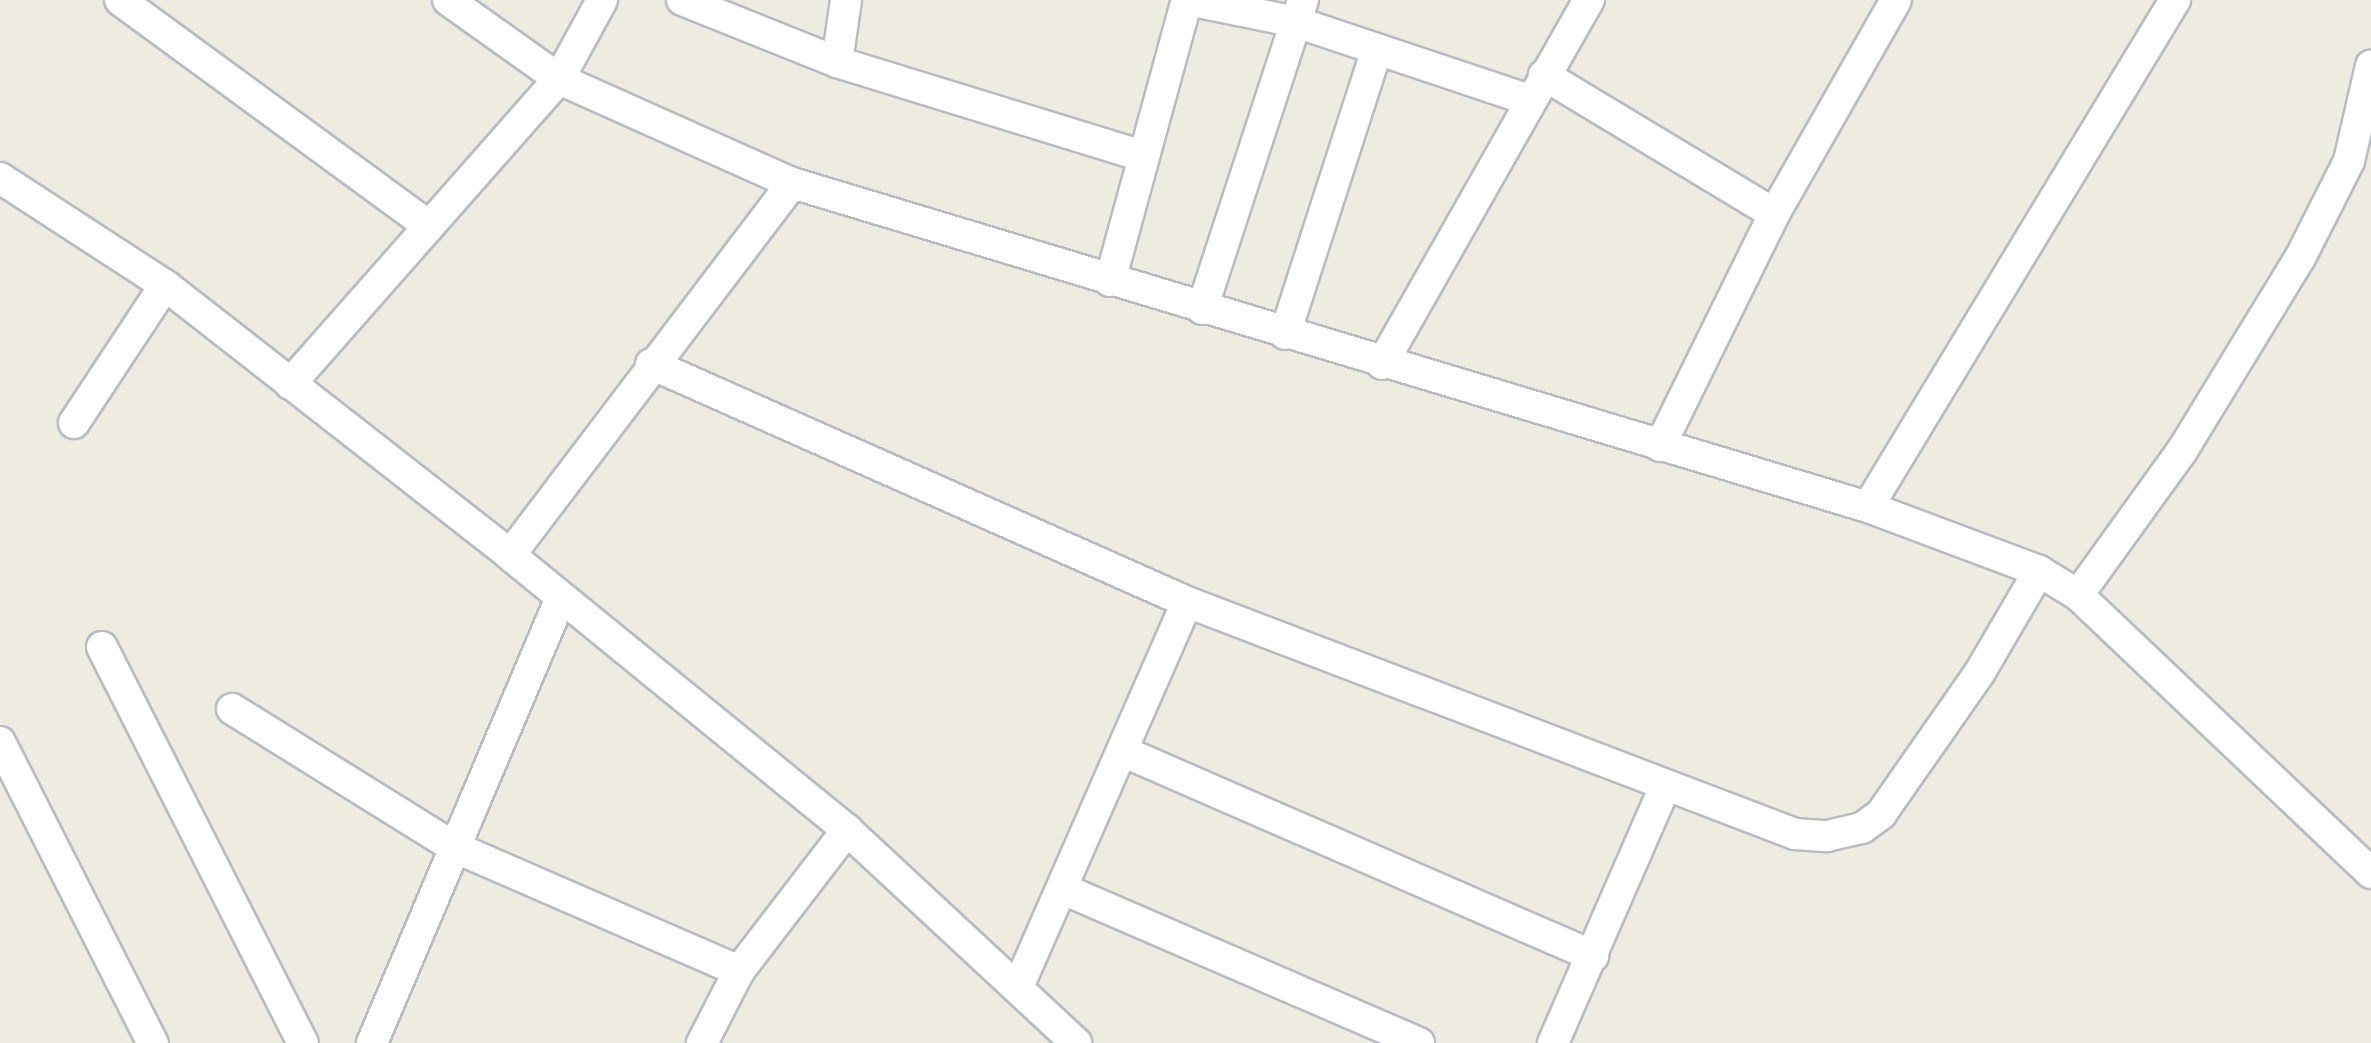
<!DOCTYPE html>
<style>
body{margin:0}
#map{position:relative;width:2371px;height:1043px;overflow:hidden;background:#eeebe0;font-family:Jost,sans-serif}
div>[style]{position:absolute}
.roads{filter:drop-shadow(2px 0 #b8bbc1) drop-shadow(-2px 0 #b8bbc1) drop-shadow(0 2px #b8bbc1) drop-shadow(0 -2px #b8bbc1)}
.minor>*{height:30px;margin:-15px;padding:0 15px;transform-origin:15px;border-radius:15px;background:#fff}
span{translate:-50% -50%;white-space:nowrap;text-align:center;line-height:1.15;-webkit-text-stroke:7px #fff;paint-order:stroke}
</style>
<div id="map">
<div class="roads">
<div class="minor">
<i style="left:120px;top:0;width:383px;rotate:36.2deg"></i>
<i style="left:448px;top:0;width:136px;rotate:35.4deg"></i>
<i style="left:559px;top:79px;width:255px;rotate:24.1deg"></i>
<i style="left:792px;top:183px;width:1124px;rotate:16.76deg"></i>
<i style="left:1868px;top:507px;width:183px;rotate:20.5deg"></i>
<i style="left:2039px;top:571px;width:46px;rotate:31.6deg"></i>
<i style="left:2078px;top:595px;width:404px;rotate:43.5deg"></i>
<i style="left:682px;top:0;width:167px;rotate:21.8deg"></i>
<i style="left:837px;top:62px;width:317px;rotate:17.1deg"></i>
<i style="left:1188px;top:0;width:110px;rotate:11.5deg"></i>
<i style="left:1296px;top:22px;width:246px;rotate:18.5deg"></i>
<i style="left:837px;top:62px;width:63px;rotate:-81.7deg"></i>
<i style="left:1544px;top:75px;width:269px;rotate:31.1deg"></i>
<i style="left:0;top:178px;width:197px;rotate:33deg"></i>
<i style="left:165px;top:285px;width:438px;rotate:38deg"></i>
<i style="left:510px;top:555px;width:435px;rotate:39.2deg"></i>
<i style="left:847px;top:830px;width:313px;rotate:42.9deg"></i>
<i style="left:1110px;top:281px;width:291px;rotate:-74.7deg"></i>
<i style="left:1202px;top:309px;width:325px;rotate:-71.9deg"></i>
<i style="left:1285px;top:334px;width:299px;rotate:-72.1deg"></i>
<i style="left:651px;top:364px;width:586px;rotate:23.94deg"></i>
<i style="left:1382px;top:364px;width:419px;rotate:-60.4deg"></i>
<i style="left:290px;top:384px;width:407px;rotate:-48.6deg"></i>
<i style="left:559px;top:79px;width:90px;rotate:-61.4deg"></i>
<i style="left:74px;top:423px;width:165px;rotate:-56.6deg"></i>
<i style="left:1660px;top:446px;width:258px;rotate:-63.8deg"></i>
<i style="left:1774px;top:214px;width:246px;rotate:-60.3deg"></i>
<i style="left:1868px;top:507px;width:593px;rotate:-58.8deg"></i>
<i style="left:510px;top:555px;width:467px;rotate:-52.8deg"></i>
<i style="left:2078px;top:595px;width:178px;rotate:-54.2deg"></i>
<i style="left:2182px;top:451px;width:226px;rotate:-58.6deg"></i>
<i style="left:2300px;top:258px;width:109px;rotate:-63.2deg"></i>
<i style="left:2349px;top:161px;width:98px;rotate:-77deg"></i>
<i style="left:102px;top:647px;width:444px;rotate:63.1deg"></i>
<i style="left:232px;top:709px;width:261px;rotate:31.9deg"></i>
<i style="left:454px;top:847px;width:311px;rotate:23.5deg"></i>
<i style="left:0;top:742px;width:338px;rotate:63.1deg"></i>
<i style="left:1122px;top:751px;width:514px;rotate:23.52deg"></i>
<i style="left:1063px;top:889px;width:388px;rotate:23.4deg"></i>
<i style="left:1018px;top:987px;width:420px;rotate:-66.3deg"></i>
<i style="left:1187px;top:602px;width:651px;rotate:20.89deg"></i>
<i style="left:1795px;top:834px;width:32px;rotate:4deg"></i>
<i style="left:1827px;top:836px;width:36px;rotate:-13deg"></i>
<i style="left:1862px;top:828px;width:24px;rotate:-36deg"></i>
<i style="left:1881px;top:814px;width:173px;rotate:-55.1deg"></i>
<i style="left:1980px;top:672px;width:117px;rotate:-59.7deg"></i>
<i style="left:372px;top:1043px;width:483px;rotate:-67deg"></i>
<i style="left:702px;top:1043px;width:81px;rotate:-62.8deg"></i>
<i style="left:739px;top:971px;width:178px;rotate:-52.5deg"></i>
<i style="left:1553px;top:1043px;width:279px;rotate:-66.4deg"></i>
</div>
</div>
</div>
